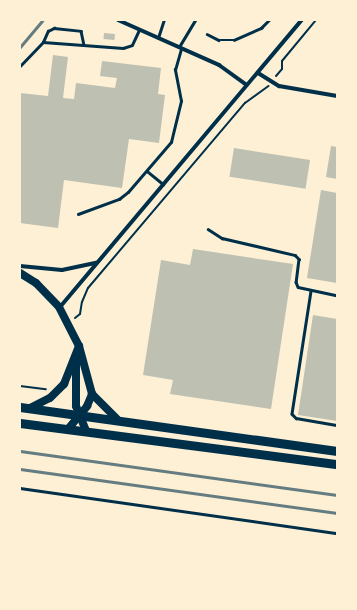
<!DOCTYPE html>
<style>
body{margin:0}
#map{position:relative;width:357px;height:610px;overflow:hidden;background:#fdf0d5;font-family:"Fira Sans",sans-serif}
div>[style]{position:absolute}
.building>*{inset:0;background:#bec0b2;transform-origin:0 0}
.path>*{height:2px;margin:-1px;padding:0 1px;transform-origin:1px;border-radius:1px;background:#003049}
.service>*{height:2.5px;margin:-1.25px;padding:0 1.25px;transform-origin:1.25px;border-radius:1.25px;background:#003049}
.minor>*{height:4px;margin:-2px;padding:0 2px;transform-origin:2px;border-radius:2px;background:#003049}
.secondary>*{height:8px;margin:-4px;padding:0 4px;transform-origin:4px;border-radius:4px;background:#003049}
.primary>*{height:9px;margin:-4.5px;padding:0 4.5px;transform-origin:4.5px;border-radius:4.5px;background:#003049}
.rail>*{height:3px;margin:-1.5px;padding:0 1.5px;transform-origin:1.5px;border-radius:1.5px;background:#657d81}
span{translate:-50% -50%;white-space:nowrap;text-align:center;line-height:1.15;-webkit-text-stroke:3px #fdf0d5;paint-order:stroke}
.frame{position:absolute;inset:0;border:21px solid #fdf0d5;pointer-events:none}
</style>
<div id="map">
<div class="building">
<i style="left:104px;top:33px;width:11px;height:6px;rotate:5deg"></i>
<i style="clip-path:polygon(53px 55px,68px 57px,63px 98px,74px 99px,76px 83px,115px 88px,117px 78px,100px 76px,102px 61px,161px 68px,158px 94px,165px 95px,159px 143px,129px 139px,122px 188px,64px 180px,58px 228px,20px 223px,20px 93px,48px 96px)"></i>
<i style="clip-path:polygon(331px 146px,337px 147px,337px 179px,326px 177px)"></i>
<i style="left:234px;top:148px;width:77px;height:29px;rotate:9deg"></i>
<i style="clip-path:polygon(321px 190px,337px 193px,337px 283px,307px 278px)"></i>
<i style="clip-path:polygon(193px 249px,293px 264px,271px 409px,170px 394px,173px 380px,143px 375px,161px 260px,190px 265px)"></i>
<i style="clip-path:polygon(313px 315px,337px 319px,337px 421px,298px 415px)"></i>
</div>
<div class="path">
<i style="left:276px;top:76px;width:9px;rotate:-49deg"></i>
<i style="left:282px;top:69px;width:8px;rotate:-90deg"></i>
<i style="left:282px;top:61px;width:53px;rotate:-50.3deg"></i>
<i style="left:75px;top:318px;width:6px;rotate:-39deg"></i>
<i style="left:80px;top:314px;width:12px;rotate:-81deg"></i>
<i style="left:82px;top:302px;width:15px;rotate:-67deg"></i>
<i style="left:88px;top:288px;width:243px;rotate:-49.7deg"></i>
<i style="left:245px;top:103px;width:29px;rotate:-36deg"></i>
<i style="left:20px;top:386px;width:26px;rotate:7deg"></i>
</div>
<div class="service">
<i style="left:207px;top:34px;width:13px;rotate:27deg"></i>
<i style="left:219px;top:40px;width:15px"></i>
<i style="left:234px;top:40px;width:30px;rotate:-24deg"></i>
<i style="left:261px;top:28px;width:11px;rotate:-45deg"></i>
<i style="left:158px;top:38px;width:19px;rotate:-72deg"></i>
<i style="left:43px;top:42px;width:12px;rotate:-66deg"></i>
<i style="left:48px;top:31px;width:7px;rotate:-27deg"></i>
<i style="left:54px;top:28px;width:27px;rotate:6deg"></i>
<i style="left:81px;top:31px;width:14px;rotate:78deg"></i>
<i style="left:179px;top:47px;width:31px;rotate:-59deg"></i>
<i style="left:20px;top:66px;width:33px;rotate:-46deg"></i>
<i style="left:43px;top:42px;width:80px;rotate:4.3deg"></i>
<i style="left:123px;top:48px;width:9px;rotate:-18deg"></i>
<i style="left:132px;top:45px;width:17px;rotate:-65deg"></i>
<i style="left:147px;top:171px;width:21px;rotate:39deg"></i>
<i style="left:78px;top:214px;width:44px;rotate:-20.1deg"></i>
<i style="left:119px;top:199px;width:11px;rotate:-38deg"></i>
<i style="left:128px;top:192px;width:66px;rotate:-49.3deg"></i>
<i style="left:171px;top:142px;width:42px;rotate:-76.3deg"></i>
<i style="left:181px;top:101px;width:32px;rotate:-101deg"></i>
<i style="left:175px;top:70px;width:22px;rotate:-74deg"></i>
<i style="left:208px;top:229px;width:17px;rotate:33deg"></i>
<i style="left:222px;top:238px;width:75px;rotate:13.1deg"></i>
<i style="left:295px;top:255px;width:6px;rotate:45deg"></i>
<i style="left:299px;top:259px;width:23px;rotate:97deg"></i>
<i style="left:296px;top:282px;width:5px;rotate:68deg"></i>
<i style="left:298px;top:287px;width:40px;rotate:12deg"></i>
<i style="left:311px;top:291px;width:124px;rotate:98.8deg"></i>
<i style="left:292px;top:414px;width:6px;rotate:45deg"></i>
<i style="left:296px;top:418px;width:42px;rotate:9.7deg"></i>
<i style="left:20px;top:488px;width:320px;rotate:8.1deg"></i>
</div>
<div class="minor">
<i style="left:118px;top:20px;width:111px;rotate:24deg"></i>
<i style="left:219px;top:65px;width:34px;rotate:36deg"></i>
<i style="left:258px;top:73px;width:25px;rotate:32deg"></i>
<i style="left:279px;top:86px;width:59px;rotate:9.8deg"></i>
<i style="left:20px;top:266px;width:42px;rotate:5.4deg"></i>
<i style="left:62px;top:270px;width:35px;rotate:-12deg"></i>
<i style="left:60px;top:307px;width:375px;rotate:-49.9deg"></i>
</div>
<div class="secondary">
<i style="left:20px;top:273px;width:19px;rotate:32deg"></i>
<i style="left:36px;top:283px;width:33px;rotate:46deg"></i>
<i style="left:59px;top:307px;width:44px;rotate:62.9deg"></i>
<i style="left:79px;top:346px;width:50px;rotate:74.8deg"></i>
<i style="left:92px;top:394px;width:35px;rotate:45deg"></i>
<i style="left:76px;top:361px;width:45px;rotate:90deg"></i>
<i style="left:76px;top:406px;width:27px;rotate:68deg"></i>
<i style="left:30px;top:408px;width:22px;rotate:-27deg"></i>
<i style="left:50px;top:398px;width:20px;rotate:-45deg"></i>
<i style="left:64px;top:384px;width:41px;rotate:-68.5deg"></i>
<i style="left:68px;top:429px;width:30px;rotate:-50deg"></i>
<i style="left:87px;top:406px;width:13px;rotate:-67deg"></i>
</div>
<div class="primary">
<i style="left:20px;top:407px;width:320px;rotate:7.9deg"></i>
<i style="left:20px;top:423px;width:320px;rotate:7.4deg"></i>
</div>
<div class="rail">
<i style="left:20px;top:47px;width:35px;rotate:-50deg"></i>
<i style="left:20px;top:451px;width:320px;rotate:7.9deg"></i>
<i style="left:20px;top:469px;width:320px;rotate:7.9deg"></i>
</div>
<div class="frame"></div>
</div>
